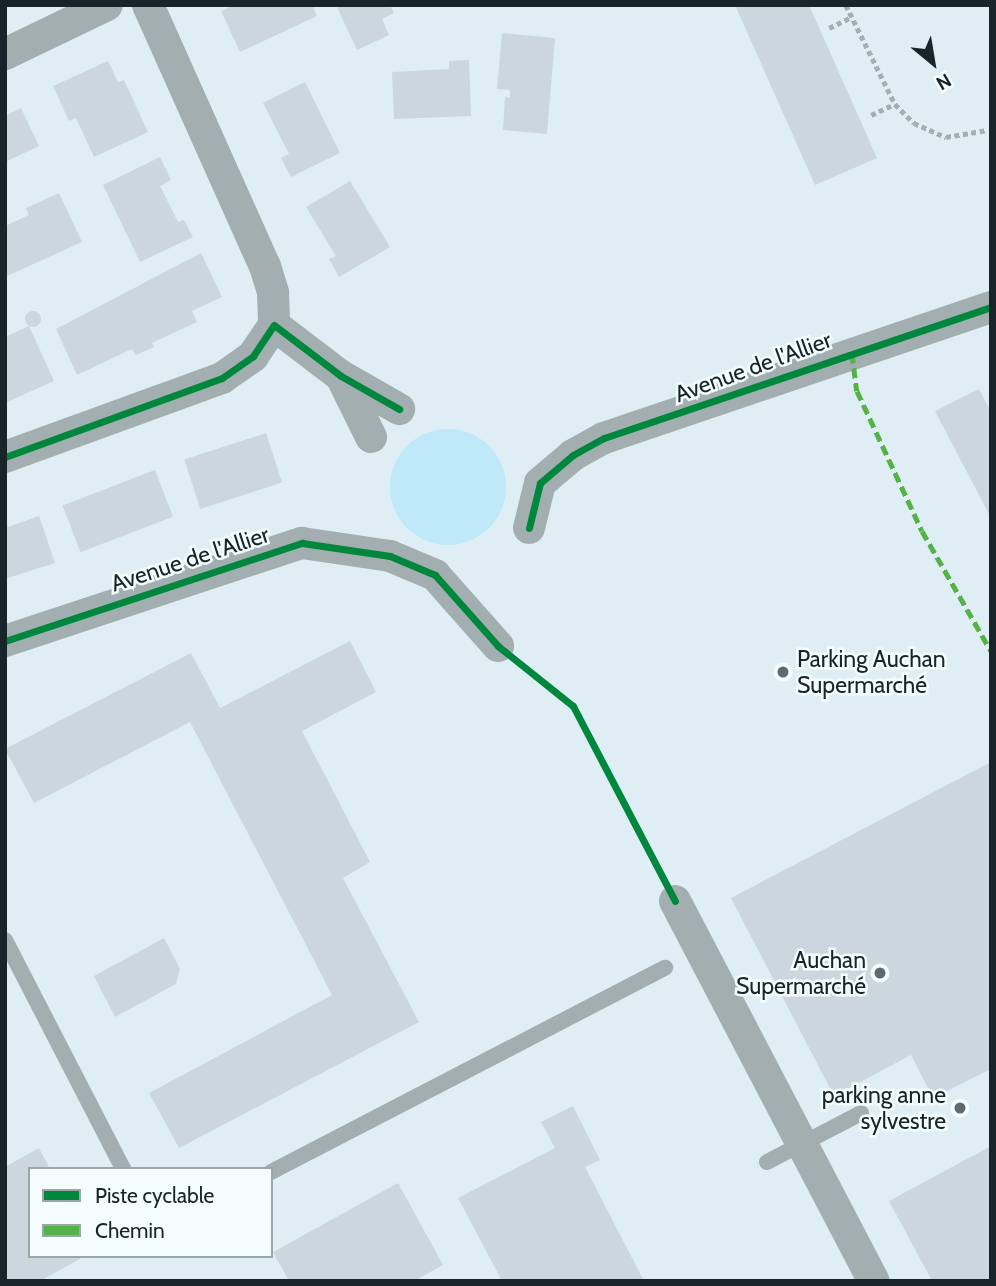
<!DOCTYPE html>
<meta charset="utf-8">
<style>
body{margin:0}
#map{position:relative;width:996px;height:1286px;overflow:hidden;background:#dfeef5;font-family:Cabin,sans-serif}
div>[style]{position:absolute}
.green>*{inset:0;background:#bfe8f8}
.round{border-radius:50%}
.building>*{inset:0;background:#ccd6de;transform-origin:0 0}
.path>*{height:4.5px;margin-top:-2.25px;transform-origin:0;background:repeating-linear-gradient(90deg,#a4afb2 0 5px,transparent 0 8.5px)}
.service>*{height:16px;margin:-8px;padding:0 8px;transform-origin:8px;border-radius:8px;background:#a3aeb0}
.minor>*{height:32px;margin:-16px;padding:0 16px;transform-origin:16px;border-radius:16px;background:#a3aeb0}
.quiet>*{height:5px;margin-top:-2.5px;transform-origin:0;background:repeating-linear-gradient(90deg,#55b246 0 10px,transparent 0 15px)}
.cycleway>*{height:7px;margin:-3.5px;padding:0 3.5px;transform-origin:3.5px;border-radius:3.5px;background:#00873e}
.dots>*{width:19px;height:19px;translate:-50% -50%;box-sizing:border-box;border:4px solid #f5fcfe;border-radius:50%}
span{translate:-50% -50%;white-space:nowrap;text-align:center;line-height:1.15;-webkit-text-stroke:5px #f5fcfe;paint-order:stroke}
.street-label{font-size:23px;color:#172429}
.poi-label{font-size:23px;color:#172429}
.left{translate:0 -50%;text-align:left}
.right{translate:-100% -50%;text-align:right}
.frame{position:absolute;inset:0;border:7px solid #172429;pointer-events:none}
.legend{position:absolute;left:28px;top:1167px;width:245px;height:91px;box-sizing:border-box;background:#f5fcfe;border:2px solid #9ca6a9;margin:0;padding:9px 12px;list-style:none;font-size:21px;color:#172429}
.legend li{display:flex;align-items:center;gap:14px;height:35px}
.legend b{width:35px;border:2px solid #9ca6a9}
.north{position:absolute;left:898px;top:28px;width:70px;height:70px;-webkit-text-stroke:5px #f5fcfe;paint-order:stroke;rotate:150deg;font-size:19px;font-weight:700;line-height:28px;text-align:center;color:#172429}
.north::after{content:'';display:block;margin:auto;width:24px;height:32px;background:#172429;clip-path:polygon(50% 0,100% 100%,50% 72%,0 100%)}
</style>
<div id="map">
<div class="green">
<i class="round" style="left:390px;top:429px;width:116px;height:116px"></i>
</div>
<div class="building">
<i style="clip-path:polygon(234px 5px,312px 5px,317px 16px,240px 52px,221px 11px)"></i>
<i style="clip-path:polygon(336px 5px,390px 5px,394px 13px,382px 19px,389px 35px,357px 50px)"></i>
<i style="clip-path:polygon(735px 5px,809px 5px,877px 158px,815px 185px)"></i>
<i style="clip-path:polygon(502px 33px,555px 38px,547px 134px,503px 130px,505px 97px,510px 98px,510px 90px,497px 89px)"></i>
<i style="clip-path:polygon(469px 60px,471px 116px,394px 119px,392px 72px,449px 69px,449px 61px)"></i>
<i style="clip-path:polygon(108px 61px,118px 82px,124px 80px,148px 132px,94px 157px,76px 118px,69px 121px,53px 86px)"></i>
<i style="clip-path:polygon(305px 82px,340px 153px,291px 177px,281px 158px,289px 154px,263px 103px)"></i>
<i style="clip-path:polygon(21px 108px,39px 146px,5px 162px,5px 116px)"></i>
<i style="clip-path:polygon(160px 157px,171px 180px,160px 186px,178px 222px,184px 220px,193px 237px,140px 262px,103px 185px)"></i>
<i style="clip-path:polygon(350px 181px,390px 247px,339px 277px,329px 259px,336px 256px,306px 207px)"></i>
<i style="clip-path:polygon(59px 193px,82px 242px,5px 277px,5px 226px,29px 215px,26px 208px)"></i>
<i style="clip-path:polygon(201px 253px,222px 297px,192px 311px,197px 322px,152px 343px,154px 347px,136px 355px,132px 349px,77px 375px,56px 329px)"></i>
<i class="round" style="left:25px;top:311px;width:16px;height:16px"></i>
<i style="clip-path:polygon(29px 326px,54px 381px,5px 403px,5px 337px)"></i>
<i style="clip-path:polygon(979px 389px,991px 412px,991px 518px,935px 411px)"></i>
<i style="left:266px;top:433px;width:52px;height:86px;rotate:72deg"></i>
<i style="left:155px;top:470px;width:50px;height:99px;rotate:69deg"></i>
<i style="clip-path:polygon(39px 516px,55px 563px,5px 579px,5px 528px)"></i>
<i style="clip-path:polygon(350px 641px,376px 692px,302px 731px,370px 862px,343px 878px,419px 1022px,179px 1148px,149px 1093px,332px 995px,190px 722px,34px 803px,5px 749px,191px 653px,220px 708px)"></i>
<i style="clip-path:polygon(989px 763px,991px 1069px,933px 1098px,911px 1055px,834px 1096px,731px 898px)"></i>
<i style="clip-path:polygon(164px 938px,180px 969px,176px 984px,115px 1017px,94px 976px)"></i>
<i style="clip-path:polygon(573px 1106px,600px 1160px,585px 1167px,644px 1281px,502px 1281px,458px 1198px,555px 1148px,541px 1122px)"></i>
<i style="clip-path:polygon(991px 1146px,991px 1281px,932px 1281px,889px 1201px)"></i>
<i style="clip-path:polygon(39px 1148px,50px 1169px,30px 1169px,30px 1256px,85px 1256px,40px 1281px,5px 1281px,5px 1167px)"></i>
<i style="clip-path:polygon(398px 1183px,443px 1265px,414px 1281px,289px 1281px,273px 1252px)"></i>
</div>
<div class="path">
<i style="left:846px;top:5px;width:110px;rotate:63.7deg"></i>
<i style="left:895px;top:104px;width:27px;rotate:45deg"></i>
<i style="left:914px;top:123px;width:35px;rotate:24deg"></i>
<i style="left:946px;top:137px;width:42px;rotate:-9.7deg"></i>
<i style="left:829px;top:28px;width:25px;rotate:-26deg"></i>
<i style="left:871px;top:115px;width:26px;rotate:-25deg"></i>
</div>
<div class="service">
<i style="left:5px;top:940px;width:258px;rotate:62.7deg"></i>
<i style="left:767px;top:1162px;width:106px;rotate:-27.5deg"></i>
<i style="left:271px;top:1172px;width:444px;rotate:-27.4deg"></i>
</div>
<div class="minor">
<i style="left:148px;top:5px;width:286px;rotate:65.9deg"></i>
<i style="left:265px;top:266px;width:28px;rotate:73deg"></i>
<i style="left:273px;top:293px;width:32px;rotate:88deg"></i>
<i style="left:5px;top:54px;width:113px;rotate:-25.7deg"></i>
<i style="left:341px;top:376px;width:68px;rotate:63.8deg"></i>
<i style="left:5px;top:457px;width:231px;rotate:-20deg"></i>
<i style="left:222px;top:378px;width:38px;rotate:-35deg"></i>
<i style="left:253px;top:356px;width:37px;rotate:-56deg"></i>
<i style="left:274px;top:325px;width:84px;rotate:37.3deg"></i>
<i style="left:341px;top:376px;width:67px;rotate:29.6deg"></i>
<i style="left:529px;top:528px;width:46px;rotate:-76.3deg"></i>
<i style="left:540px;top:483px;width:43px;rotate:-40.3deg"></i>
<i style="left:573px;top:455px;width:35px;rotate:-29deg"></i>
<i style="left:604px;top:438px;width:409px;rotate:-18.7deg"></i>
<i style="left:5px;top:641px;width:313px;rotate:-18.3deg"></i>
<i style="left:302px;top:543px;width:89px;rotate:8.4deg"></i>
<i style="left:390px;top:556px;width:49px;rotate:22.9deg"></i>
<i style="left:435px;top:575px;width:95px;rotate:48.4deg"></i>
<i style="left:675px;top:901px;width:429px;rotate:62.4deg"></i>
</div>
<div class="quiet">
<i style="left:852px;top:353px;width:38px;rotate:83deg"></i>
<i style="left:857px;top:391px;width:154px;rotate:65.1deg"></i>
<i style="left:922px;top:531px;width:138px;rotate:60.1deg"></i>
</div>
<div class="cycleway">
<i style="left:5px;top:457px;width:231px;rotate:-20deg"></i>
<i style="left:222px;top:378px;width:38px;rotate:-35deg"></i>
<i style="left:253px;top:356px;width:37px;rotate:-56deg"></i>
<i style="left:274px;top:325px;width:84px;rotate:37.3deg"></i>
<i style="left:341px;top:376px;width:67px;rotate:29.6deg"></i>
<i style="left:529px;top:528px;width:46px;rotate:-76.3deg"></i>
<i style="left:540px;top:483px;width:43px;rotate:-40.3deg"></i>
<i style="left:573px;top:455px;width:35px;rotate:-29deg"></i>
<i style="left:604px;top:438px;width:409px;rotate:-18.7deg"></i>
<i style="left:5px;top:641px;width:313px;rotate:-18.3deg"></i>
<i style="left:302px;top:543px;width:89px;rotate:8.4deg"></i>
<i style="left:390px;top:556px;width:49px;rotate:22.9deg"></i>
<i style="left:435px;top:575px;width:95px;rotate:48.4deg"></i>
<i style="left:498px;top:646px;width:96px;rotate:38.7deg"></i>
<i style="left:573px;top:706px;width:220px;rotate:62.4deg"></i>
</div>
<div class="dots">
<i style="left:783px;top:672px;background:#5d6b70"></i>
<i style="left:880px;top:973px;background:#5d6b70"></i>
<i style="left:960px;top:1108px;background:#5d6b70"></i>
</div>
<div class="street-label">
<span style="left:753px;top:367px;rotate:-20deg">Avenue de l'Allier</span>
<span style="left:190px;top:559px;rotate:-18deg">Avenue de l'Allier</span>
</div>
<div class="poi-label">
<span class="left" style="left:797px;top:672px">Parking Auchan<br>Supermarché</span>
<span class="right" style="left:866px;top:973px">Auchan<br>Supermarché</span>
<span class="right" style="left:946px;top:1108px">parking anne<br>sylvestre</span>
</div>
<div class="frame"></div>
<ul class="legend">
<li><b style="height:9px;background:#00873e"></b>Piste cyclable</li>
<li><b style="height:9px;background:#55b246"></b>Chemin</li>
</ul>
<div class="north">N</div>
</div>
